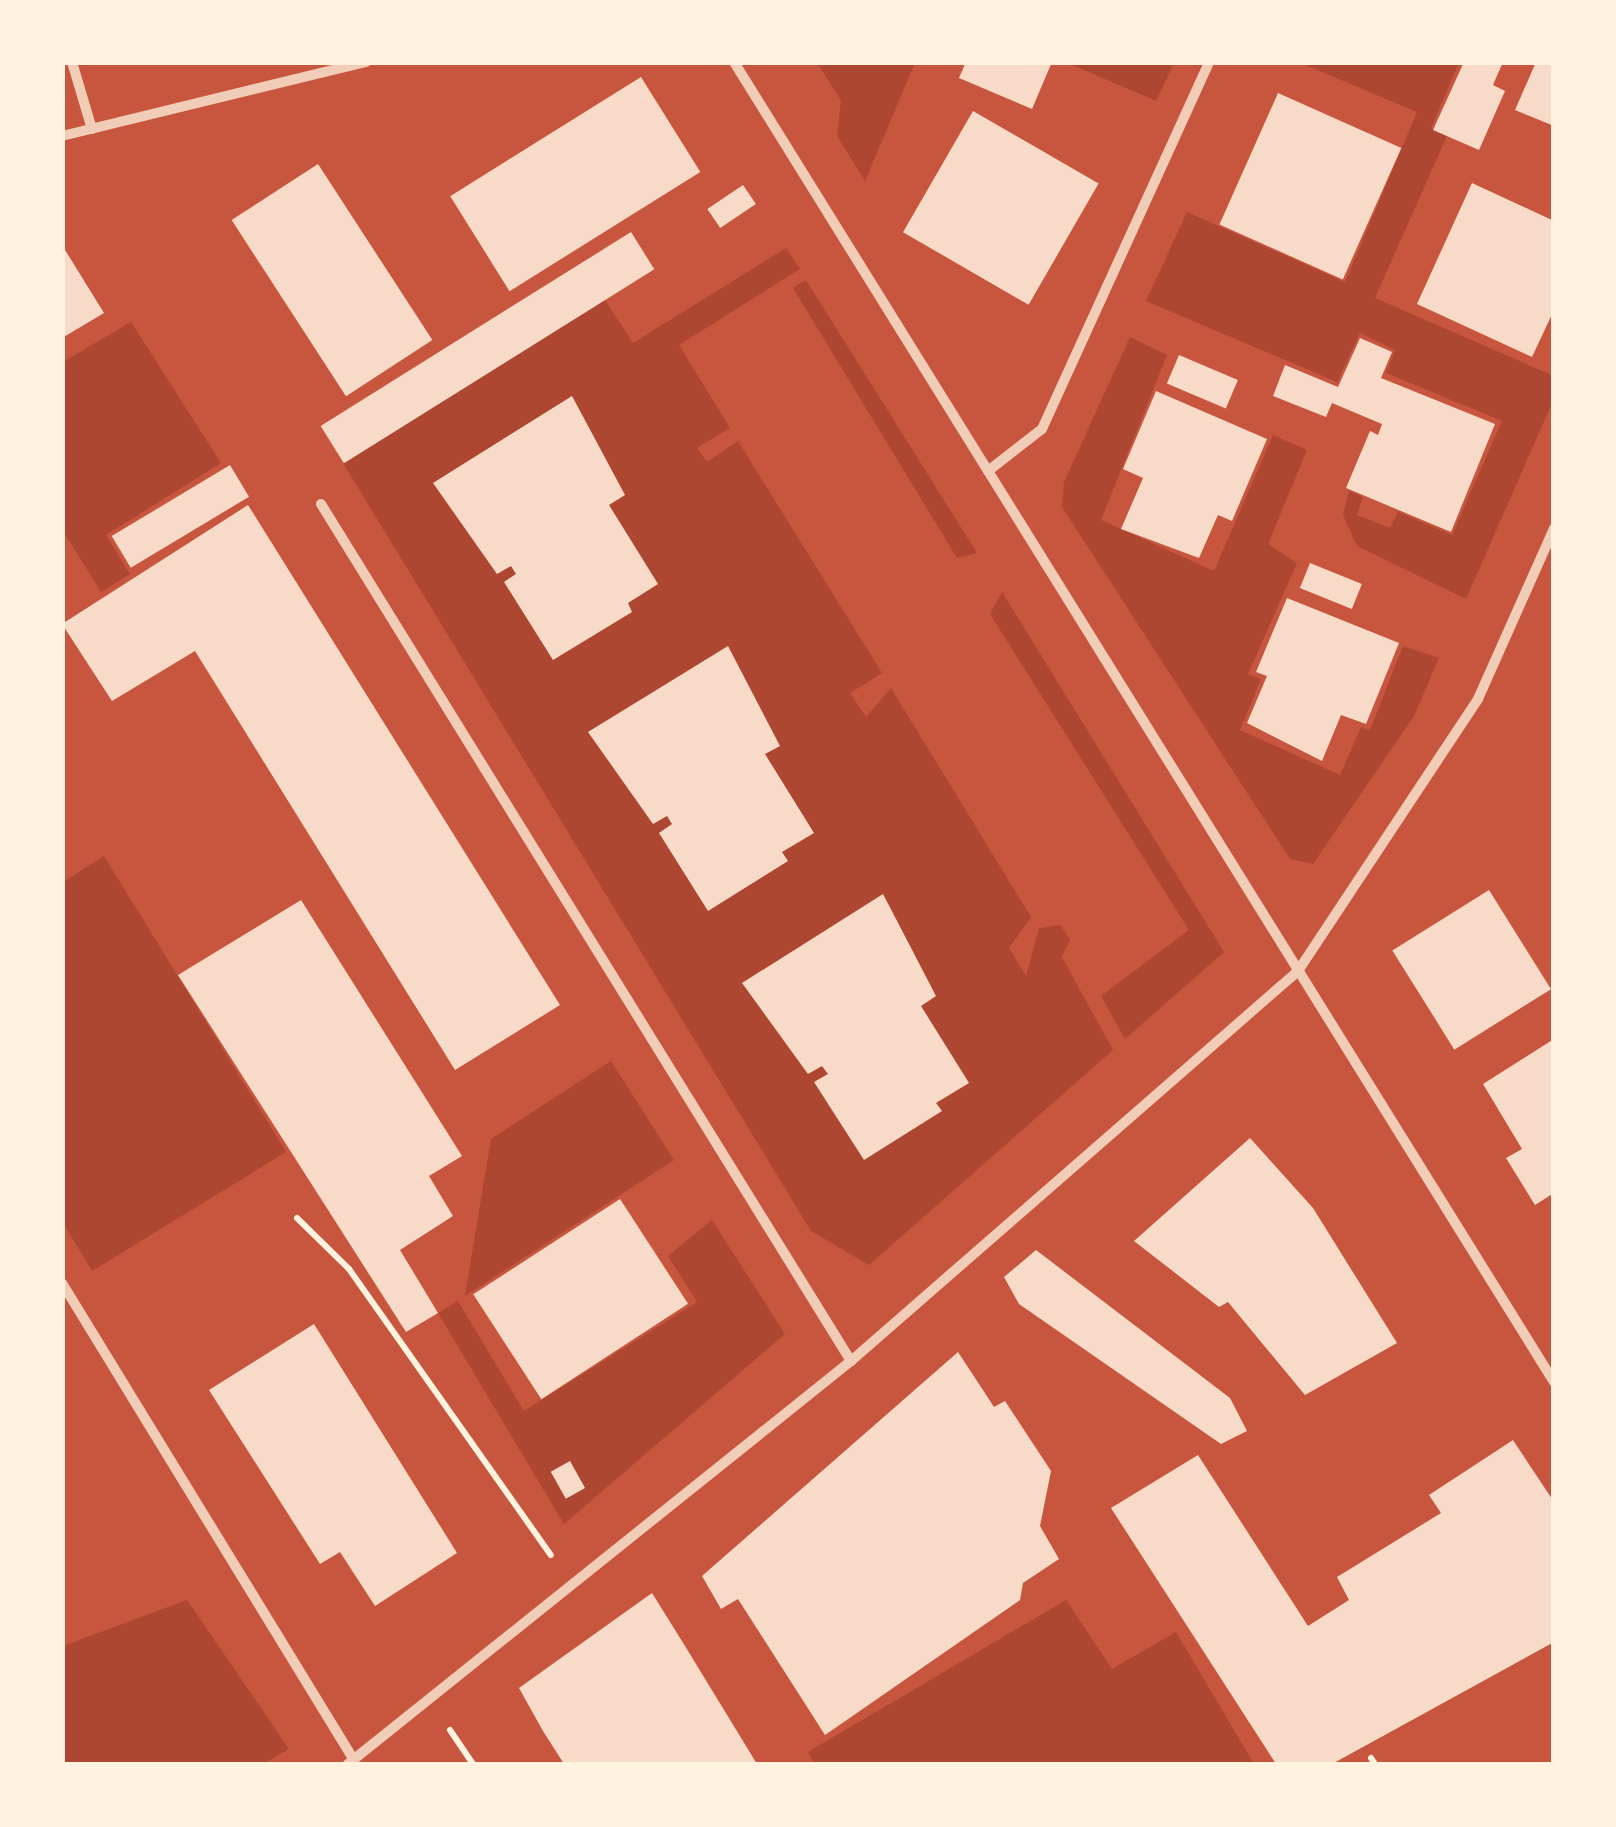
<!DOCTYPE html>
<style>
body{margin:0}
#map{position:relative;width:1616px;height:1827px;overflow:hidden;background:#c8553d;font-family:"Roboto Condensed",sans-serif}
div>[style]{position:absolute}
.green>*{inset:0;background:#ae4732}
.building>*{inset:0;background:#f7dbc8;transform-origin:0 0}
.path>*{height:6px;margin:-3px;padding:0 3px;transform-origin:3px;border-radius:3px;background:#fff3e0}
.minor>*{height:10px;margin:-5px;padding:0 5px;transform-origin:5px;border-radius:5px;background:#f1ccb7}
span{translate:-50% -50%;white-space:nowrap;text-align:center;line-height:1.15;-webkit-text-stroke:10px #fff3e0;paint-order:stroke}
.frame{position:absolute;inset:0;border:65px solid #fff3e0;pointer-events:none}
</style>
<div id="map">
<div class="green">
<i style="clip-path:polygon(817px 63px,915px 63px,865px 181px,837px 136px,841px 100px)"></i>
<i style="clip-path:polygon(1068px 63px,1174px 62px,1174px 63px,1156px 101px)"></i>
<i style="clip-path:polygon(1301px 63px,1459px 63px,1431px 128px,1447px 136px,1375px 298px,1554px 376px,1553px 401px,1466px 599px,1357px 546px,1343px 515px,1349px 491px,1363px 497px,1357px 515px,1390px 528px,1398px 512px,1452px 535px,1502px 421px,1386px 373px,1395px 350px,1360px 333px,1337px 382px,1146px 301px,1187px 212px,1345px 282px,1417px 112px)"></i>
<i style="clip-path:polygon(786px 248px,800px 269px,679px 345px,730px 428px,697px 448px,707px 462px,738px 441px,882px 673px,850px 693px,866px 717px,891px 688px,1031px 917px,1009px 948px,1026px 976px,1039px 928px,1060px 925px,1070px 940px,1062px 957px,1113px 1050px,869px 1265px,811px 1231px,343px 463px,605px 300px,633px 343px)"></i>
<i style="clip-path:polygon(806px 280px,977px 553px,957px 558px,793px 288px)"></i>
<i style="clip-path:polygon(131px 322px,221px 463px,106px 535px,130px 574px,101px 592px,63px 531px,63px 362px)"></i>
<i style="clip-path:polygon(1130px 337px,1167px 355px,1101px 520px,1214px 571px,1273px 435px,1307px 450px,1268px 544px,1297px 563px,1248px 674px,1261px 679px,1240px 730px,1340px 775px,1361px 727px,1370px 730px,1403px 646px,1439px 658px,1414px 716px,1313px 864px,1290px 859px,1062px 507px,1064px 482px)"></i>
<i style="clip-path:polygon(1002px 592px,1224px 952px,1125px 1039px,1101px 996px,1189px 930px,990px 614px)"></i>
<i style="clip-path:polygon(104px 856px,286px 1152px,92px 1271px,63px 1223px,63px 882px)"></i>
<i style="clip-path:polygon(611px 1061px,674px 1160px,465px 1296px,491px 1139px)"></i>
<i style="clip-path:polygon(712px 1220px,785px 1334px,564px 1524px,438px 1313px,458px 1301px,524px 1411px,697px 1302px,668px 1256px)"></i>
<i style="clip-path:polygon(187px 1600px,289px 1749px,263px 1764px,63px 1764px,63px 1646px)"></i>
<i style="clip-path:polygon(1066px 1600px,1112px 1669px,1176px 1632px,1254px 1764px,815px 1764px,808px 1752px)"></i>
</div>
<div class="building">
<i style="clip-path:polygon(966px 62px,1052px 62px,1032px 109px,959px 78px)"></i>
<i style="clip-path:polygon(1464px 62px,1503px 62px,1493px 85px,1505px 91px,1479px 150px,1433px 130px)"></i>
<i style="clip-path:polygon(1536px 62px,1554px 62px,1554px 126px,1515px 110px)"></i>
<i style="left:641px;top:77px;width:112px;height:225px;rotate:58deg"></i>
<i style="left:1278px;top:93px;width:135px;height:144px;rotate:24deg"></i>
<i style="left:973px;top:111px;width:145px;height:140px;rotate:30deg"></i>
<i style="left:318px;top:164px;width:210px;height:103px;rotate:57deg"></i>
<i style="clip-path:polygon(1472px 183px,1554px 221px,1554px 310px,1532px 357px,1417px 304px)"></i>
<i style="left:743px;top:185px;width:23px;height:43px;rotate:56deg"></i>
<i style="left:631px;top:232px;width:44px;height:366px;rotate:58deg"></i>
<i style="clip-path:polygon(62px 245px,104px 313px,62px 338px)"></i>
<i style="clip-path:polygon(1360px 338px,1392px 352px,1381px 378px,1495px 424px,1451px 532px,1346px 488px,1370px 431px,1378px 435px,1382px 424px,1332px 403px,1326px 417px,1273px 396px,1285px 365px,1338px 387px)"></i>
<i style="left:1179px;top:355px;width:64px;height:31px;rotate:23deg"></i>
<i style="clip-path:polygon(1156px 391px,1267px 439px,1232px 521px,1218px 515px,1199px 558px,1121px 529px,1143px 478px,1123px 469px)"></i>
<i style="clip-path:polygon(572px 396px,625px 495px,609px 505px,658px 584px,628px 603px,632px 612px,553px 660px,504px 582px,516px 574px,511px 566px,497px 574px,433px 483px)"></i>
<i style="left:230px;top:465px;width:37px;height:138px;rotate:59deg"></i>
<i style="clip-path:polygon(248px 505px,560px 1005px,455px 1070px,195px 651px,112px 701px,62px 624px)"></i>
<i style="left:1310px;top:563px;width:56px;height:27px;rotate:22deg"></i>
<i style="clip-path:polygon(1287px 598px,1399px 643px,1366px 724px,1341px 715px,1322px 761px,1247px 723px,1267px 676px,1256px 672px)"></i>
<i style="clip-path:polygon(728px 646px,780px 746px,765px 754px,814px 833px,782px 852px,788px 861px,708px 911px,659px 833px,672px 824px,667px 816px,653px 824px,588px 732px)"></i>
<i style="left:1489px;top:890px;width:117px;height:114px;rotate:58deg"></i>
<i style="clip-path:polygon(883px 894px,936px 996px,921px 1006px,969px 1083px,936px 1103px,942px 1111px,864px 1160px,814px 1082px,828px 1074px,822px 1066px,808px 1074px,742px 983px)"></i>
<i style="clip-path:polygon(301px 900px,462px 1156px,429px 1176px,453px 1216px,400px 1250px,438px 1313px,406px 1332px,178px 975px)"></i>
<i style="clip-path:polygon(1554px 1039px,1554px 1193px,1535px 1205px,1506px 1158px,1522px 1149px,1483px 1084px)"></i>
<i style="clip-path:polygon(1250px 1138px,1313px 1208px,1397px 1343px,1305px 1395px,1228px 1302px,1219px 1307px,1134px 1241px)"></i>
<i style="left:620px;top:1199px;width:125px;height:175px;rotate:57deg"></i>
<i style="clip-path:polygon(1036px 1250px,1230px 1398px,1247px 1431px,1221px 1444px,1019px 1304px,1004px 1277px)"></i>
<i style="clip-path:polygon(314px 1324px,457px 1553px,375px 1606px,340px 1552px,320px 1564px,209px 1390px)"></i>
<i style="clip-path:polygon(958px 1352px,994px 1407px,1005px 1401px,1051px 1471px,1040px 1526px,1059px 1559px,1023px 1583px,1020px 1600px,825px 1735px,738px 1599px,721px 1609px,702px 1576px)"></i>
<i style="clip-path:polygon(1513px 1440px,1554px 1502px,1554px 1642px,1332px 1764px,1276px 1764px,1111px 1508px,1198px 1455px,1308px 1626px,1349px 1600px,1337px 1577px,1441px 1513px,1429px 1495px)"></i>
<i style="left:570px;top:1461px;width:31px;height:22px;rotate:61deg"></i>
<i style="clip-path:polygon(652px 1593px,685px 1646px,757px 1764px,564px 1764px,543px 1731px,519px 1688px)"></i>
</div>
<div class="path">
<i style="left:297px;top:1218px;width:73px;rotate:44.4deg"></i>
<i style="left:349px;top:1269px;width:350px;rotate:54.8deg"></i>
<i style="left:450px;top:1730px;width:41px;rotate:55.9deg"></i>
<i style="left:1371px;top:1758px;width:7px;rotate:56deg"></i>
</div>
<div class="minor">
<i style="left:72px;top:62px;width:70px;rotate:73.4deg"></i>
<i style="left:734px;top:62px;width:1554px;rotate:58.15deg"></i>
<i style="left:62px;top:136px;width:313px;rotate:-13.7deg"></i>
<i style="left:988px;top:471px;width:68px;rotate:-37.9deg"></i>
<i style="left:1042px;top:429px;width:403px;rotate:-65.5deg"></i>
<i style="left:321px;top:504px;width:1008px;rotate:58.27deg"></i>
<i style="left:62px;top:1283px;width:559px;rotate:58.53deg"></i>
<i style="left:348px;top:1764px;width:645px;rotate:-38.7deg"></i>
<i style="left:851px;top:1361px;width:593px;rotate:-41.1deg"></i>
<i style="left:1298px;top:971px;width:326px;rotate:-56.5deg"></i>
<i style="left:1478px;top:699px;width:187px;rotate:-66deg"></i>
</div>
<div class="frame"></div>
</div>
